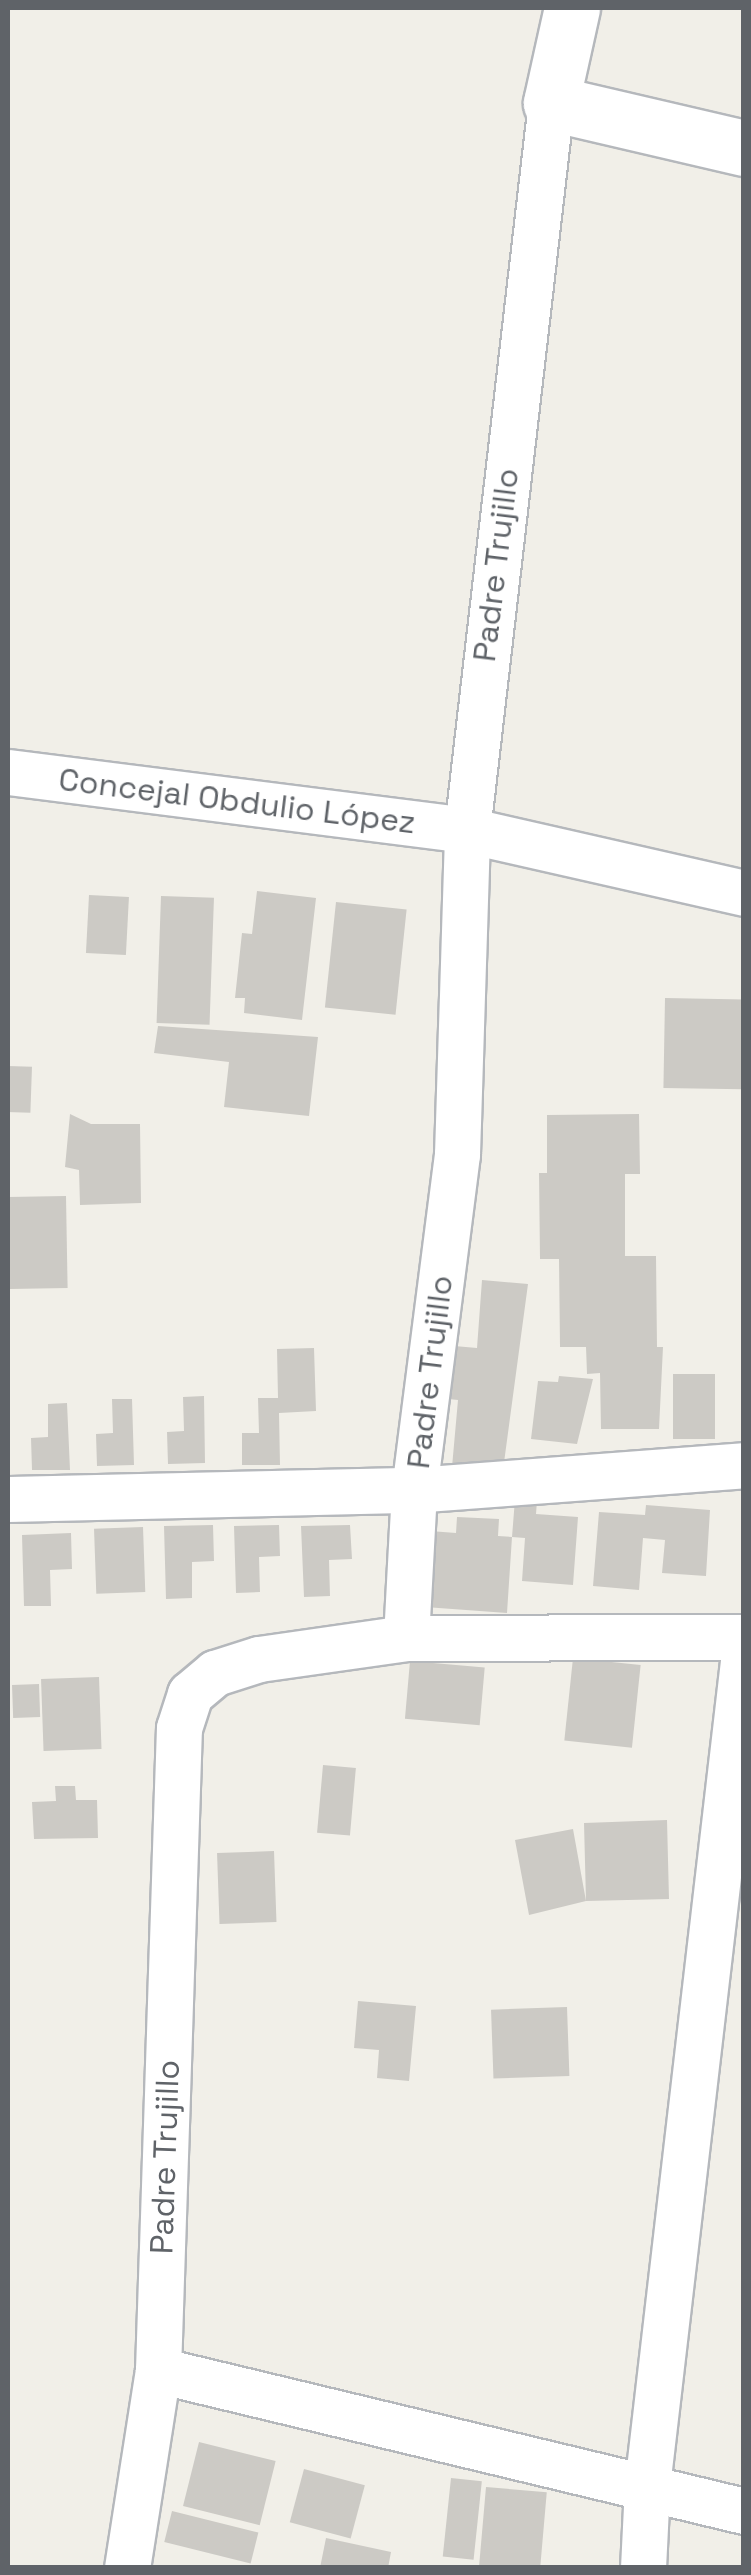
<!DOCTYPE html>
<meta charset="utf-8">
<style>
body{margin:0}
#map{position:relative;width:751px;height:2575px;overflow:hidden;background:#f1efe8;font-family:"Space Grotesk",sans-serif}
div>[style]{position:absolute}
.building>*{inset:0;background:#cccac5;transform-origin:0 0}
.roads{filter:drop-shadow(2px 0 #b5b8bc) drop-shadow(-2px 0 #b5b8bc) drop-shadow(0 2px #b5b8bc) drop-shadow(0 -2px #b5b8bc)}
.street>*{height:45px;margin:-22.5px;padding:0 22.5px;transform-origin:22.5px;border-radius:22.5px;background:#fff}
.secondary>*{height:55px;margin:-27.5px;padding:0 27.5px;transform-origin:27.5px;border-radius:27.5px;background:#fff}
span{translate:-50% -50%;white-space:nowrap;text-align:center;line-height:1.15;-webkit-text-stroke:9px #fff;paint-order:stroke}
.street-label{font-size:32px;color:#5f6368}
.frame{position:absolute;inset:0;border:10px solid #5f6368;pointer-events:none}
</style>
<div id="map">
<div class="building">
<i style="clip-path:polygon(257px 891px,316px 898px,302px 1020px,244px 1013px,245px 998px,235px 998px,242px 933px,252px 934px)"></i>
<i style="left:89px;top:895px;width:40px;height:58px;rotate:3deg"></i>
<i style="left:161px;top:896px;width:53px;height:127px;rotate:2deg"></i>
<i style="left:336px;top:902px;width:71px;height:106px;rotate:6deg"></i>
<i style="left:665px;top:998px;width:79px;height:90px;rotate:1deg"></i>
<i style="clip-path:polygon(158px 1026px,318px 1037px,309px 1116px,224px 1107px,229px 1062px,154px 1053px)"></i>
<i style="left:8px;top:1066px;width:24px;height:46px;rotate:2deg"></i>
<i style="clip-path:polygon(70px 1114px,91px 1124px,140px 1124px,141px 1203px,80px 1205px,79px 1170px,65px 1167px)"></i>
<i style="clip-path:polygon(639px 1114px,640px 1174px,625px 1174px,625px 1256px,656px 1256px,657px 1347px,663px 1347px,659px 1429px,601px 1429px,600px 1373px,587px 1374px,586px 1347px,560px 1347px,559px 1259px,540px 1259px,539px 1173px,547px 1173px,547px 1115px)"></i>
<i style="left:66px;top:1196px;width:92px;height:58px;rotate:89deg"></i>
<i style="clip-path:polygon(482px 1280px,528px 1284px,503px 1470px,452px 1467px,458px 1400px,439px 1398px,443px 1345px,477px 1348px)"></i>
<i style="clip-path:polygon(314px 1348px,316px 1411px,279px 1413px,280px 1465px,242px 1465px,242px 1433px,259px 1433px,258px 1398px,278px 1398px,277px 1349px)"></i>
<i style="left:673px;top:1374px;width:42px;height:65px"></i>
<i style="clip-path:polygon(559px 1376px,593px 1379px,577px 1444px,531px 1439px,538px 1381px,558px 1382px)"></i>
<i style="clip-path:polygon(204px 1396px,205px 1463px,168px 1464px,167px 1432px,184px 1431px,183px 1397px)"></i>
<i style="clip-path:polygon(112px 1399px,132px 1399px,134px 1465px,97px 1466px,96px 1434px,113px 1433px)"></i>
<i style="clip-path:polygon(67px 1403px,70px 1470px,32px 1470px,31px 1438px,48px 1437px,48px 1404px)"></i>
<i style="clip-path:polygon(515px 1499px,537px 1501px,536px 1514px,578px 1517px,573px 1585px,522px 1581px,525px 1538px,512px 1537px,507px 1613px,425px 1607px,430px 1531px,456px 1533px,457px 1517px,499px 1519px,498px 1536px,512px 1537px)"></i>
<i style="clip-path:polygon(646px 1505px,710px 1510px,706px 1576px,662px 1573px,665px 1540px,643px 1538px,639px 1590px,593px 1586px,599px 1512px,645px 1515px)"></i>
<i style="clip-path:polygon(213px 1525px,214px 1561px,192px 1562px,192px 1598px,166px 1599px,164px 1526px)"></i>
<i style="clip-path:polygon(279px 1525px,280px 1556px,259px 1557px,260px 1592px,236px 1593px,234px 1526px)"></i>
<i style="clip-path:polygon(350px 1525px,352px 1559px,329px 1560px,330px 1596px,304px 1597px,301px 1526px)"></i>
<i style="left:143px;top:1527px;width:65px;height:49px;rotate:88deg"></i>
<i style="clip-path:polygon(71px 1533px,72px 1569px,50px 1570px,51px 1606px,24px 1606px,22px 1535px)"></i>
<i style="left:573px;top:1658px;width:68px;height:83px;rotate:6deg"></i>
<i style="left:410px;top:1661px;width:75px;height:58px;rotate:5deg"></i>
<i style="left:99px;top:1677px;width:72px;height:58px;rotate:88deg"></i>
<i style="left:39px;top:1684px;width:33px;height:27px;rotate:88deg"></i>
<i style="left:323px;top:1765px;width:33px;height:68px;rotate:5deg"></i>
<i style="clip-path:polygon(55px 1786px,75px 1786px,76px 1800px,97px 1800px,98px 1838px,34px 1839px,32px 1802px,56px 1801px)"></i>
<i style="clip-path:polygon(667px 1820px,669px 1899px,586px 1901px,529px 1915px,515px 1840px,573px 1829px,586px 1901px,584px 1823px)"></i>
<i style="left:274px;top:1851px;width:71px;height:57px;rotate:88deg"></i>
<i style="clip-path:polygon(358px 2001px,416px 2006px,409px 2081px,377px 2078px,379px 2050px,354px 2048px)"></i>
<i style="left:567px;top:2007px;width:69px;height:76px;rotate:88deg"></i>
<i style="left:199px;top:2442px;width:79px;height:66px;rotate:14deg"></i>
<i style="left:304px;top:2469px;width:63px;height:55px;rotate:15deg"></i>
<i style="left:451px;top:2478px;width:31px;height:79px;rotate:6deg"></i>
<i style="left:486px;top:2487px;width:61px;height:79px;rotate:5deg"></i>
<i style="left:172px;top:2511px;width:89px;height:32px;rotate:14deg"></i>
<i style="clip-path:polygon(326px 2538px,391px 2552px,388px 2568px,320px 2568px)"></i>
</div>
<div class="roads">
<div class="street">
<i style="left:8px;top:772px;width:463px;rotate:7.2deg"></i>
<i style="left:467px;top:830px;width:284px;rotate:12.8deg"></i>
<i style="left:8px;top:1499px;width:406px;rotate:-1.3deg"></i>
<i style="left:414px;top:1490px;width:331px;rotate:-4.3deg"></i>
<i style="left:406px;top:1638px;width:148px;rotate:-86.9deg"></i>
<i style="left:414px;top:1490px;width:339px;rotate:-82.7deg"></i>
<i style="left:457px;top:1154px;width:324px;rotate:-88.2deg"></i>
<i style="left:467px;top:830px;width:732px;rotate:-83.41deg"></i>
<i style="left:158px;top:2370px;width:603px;rotate:13.53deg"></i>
<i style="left:127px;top:2568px;width:200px;rotate:-81.1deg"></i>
<i style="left:158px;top:2370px;width:642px;rotate:-88.13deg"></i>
<i style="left:179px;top:1728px;width:36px;rotate:-72deg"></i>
<i style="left:190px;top:1694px;width:33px;rotate:-40deg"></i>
<i style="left:215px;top:1673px;width:46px;rotate:-17.7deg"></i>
<i style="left:259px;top:1659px;width:148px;rotate:-8.1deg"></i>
<i style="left:406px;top:1638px;width:338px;rotate:-0.2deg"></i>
<i style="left:643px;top:2568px;width:82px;rotate:-87.2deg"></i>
<i style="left:647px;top:2486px;width:839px;rotate:-83.36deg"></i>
</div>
<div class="secondary">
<i style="left:572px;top:8px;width:97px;rotate:102.5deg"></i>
<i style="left:551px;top:103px;width:198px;rotate:13.1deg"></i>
</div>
</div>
<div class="street-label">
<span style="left:496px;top:565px;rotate:-83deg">Padre Trujillo</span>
<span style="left:237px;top:801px;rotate:7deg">Concejal Obdulio López</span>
<span style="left:430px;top:1372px;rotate:-83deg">Padre Trujillo</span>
<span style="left:165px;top:2157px;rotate:-88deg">Padre Trujillo</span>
</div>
<div class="frame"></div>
</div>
